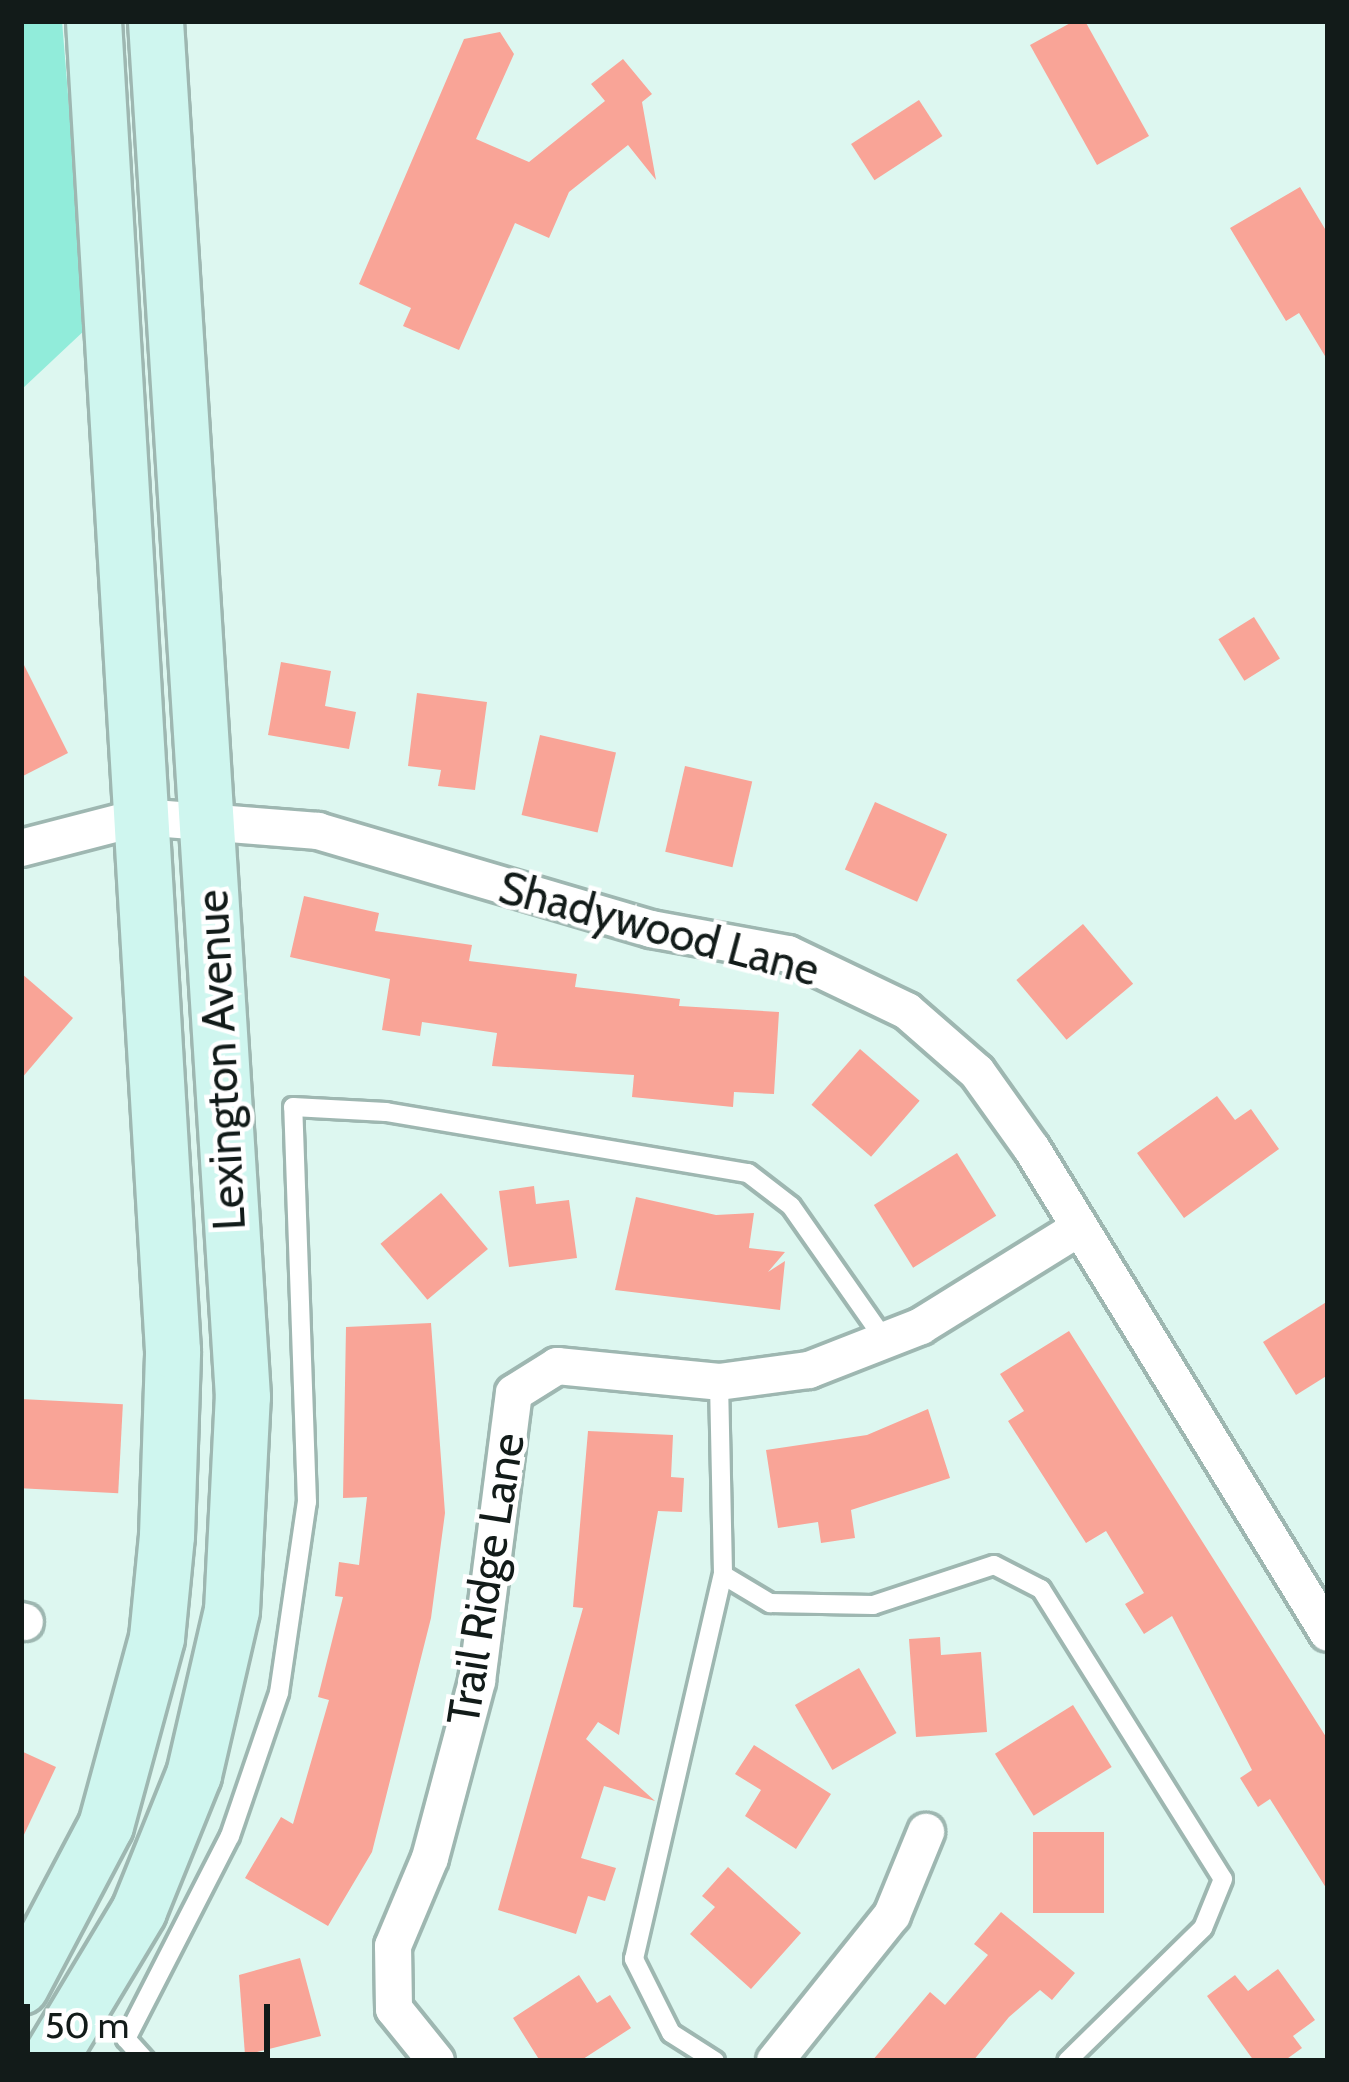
<!DOCTYPE html>
<style>
body{margin:0}
#map{position:relative;width:1349px;height:2082px;overflow:hidden;background:#ddf7f0;font-family:Cabin,sans-serif}
div>[style]{position:absolute}
.green>*{inset:0;background:#91ecda}
.building>*{inset:0;background:#f9a497;transform-origin:0 0}
.roads{filter:drop-shadow(3px 0 #9eb7b1) drop-shadow(-3px 0 #9eb7b1) drop-shadow(0 3px #9eb7b1) drop-shadow(0 -3px #9eb7b1)}
.lane>*{height:18px;margin:-9px;padding:0 9px;transform-origin:9px;border-radius:9px;background:#fff}
.street>*{height:36px;margin:-18px;padding:0 18px;transform-origin:18px;border-radius:18px;background:#fff}
.secondary>*{height:54px;margin:-27px;padding:0 27px;transform-origin:27px;border-radius:27px;background:#cff6ef}
span{translate:-50% -50%;white-space:nowrap;text-align:center;line-height:1.15;-webkit-text-stroke:9px #fff;paint-order:stroke}
.street-label{font-size:45px;color:#121b19}
.frame{position:absolute;inset:0;border:24px solid #121b19;pointer-events:none}
.scale{position:absolute;left:24px;top:2004px;width:246px;height:54px;box-sizing:border-box;border:6px solid #121b19;border-top:0;padding-left:15px;font-size:36px;line-height:42px;white-space:nowrap;color:#121b19;-webkit-text-stroke:9px #fff;paint-order:stroke}
</style>
<div id="map">
<div class="green">
<i style="clip-path:polygon(21px 21px,62px 21px,87px 328px,21px 390px)"></i>
</div>
<div class="building">
<i style="clip-path:polygon(1074px 21px,1085px 21px,1149px 136px,1097px 165px,1030px 45px)"></i>
<i style="clip-path:polygon(500px 32px,514px 54px,476px 139px,529px 162px,605px 101px,591px 84px,623px 59px,652px 94px,642px 102px,656px 180px,628px 145px,569px 192px,549px 238px,515px 223px,459px 350px,403px 326px,411px 308px,359px 284px,464px 39px)"></i>
<i style="left:919px;top:100px;width:43px;height:81px;rotate:57deg"></i>
<i style="clip-path:polygon(1300px 187px,1328px 234px,1328px 361px,1299px 313px,1286px 321px,1230px 228px)"></i>
<i style="left:1254px;top:617px;width:49px;height:42px;rotate:58deg"></i>
<i style="clip-path:polygon(21px 659px,68px 753px,21px 777px)"></i>
<i style="clip-path:polygon(281px 662px,331px 671px,325px 706px,356px 712px,349px 749px,268px 735px)"></i>
<i style="clip-path:polygon(417px 693px,487px 702px,475px 790px,438px 786px,441px 770px,408px 766px)"></i>
<i style="left:540px;top:735px;width:78px;height:82px;rotate:13deg"></i>
<i style="left:685px;top:766px;width:69px;height:88px;rotate:13deg"></i>
<i style="left:875px;top:802px;width:79px;height:74px;rotate:24deg"></i>
<i style="clip-path:polygon(304px 896px,379px 913px,375px 931px,472px 945px,469px 961px,577px 974px,575px 987px,680px 999px,679px 1006px,779px 1012px,774px 1094px,734px 1092px,733px 1107px,632px 1097px,634px 1075px,492px 1066px,497px 1033px,422px 1022px,420px 1036px,382px 1030px,390px 979px,290px 957px)"></i>
<i style="left:1083px;top:924px;width:78px;height:87px;rotate:50deg"></i>
<i style="clip-path:polygon(21px 973px,73px 1018px,21px 1079px)"></i>
<i style="left:860px;top:1049px;width:79px;height:74px;rotate:41deg"></i>
<i style="clip-path:polygon(1217px 1096px,1235px 1120px,1251px 1109px,1279px 1149px,1184px 1218px,1137px 1153px)"></i>
<i style="left:957px;top:1153px;width:74px;height:98px;rotate:58deg"></i>
<i style="clip-path:polygon(534px 1186px,536px 1204px,569px 1200px,577px 1258px,509px 1267px,499px 1191px)"></i>
<i style="left:441px;top:1193px;width:73px;height:79px;rotate:50deg"></i>
<i style="clip-path:polygon(636px 1197px,716px 1215px,754px 1213px,749px 1248px,785px 1252px,768px 1272px,785px 1261px,780px 1310px,615px 1290px)"></i>
<i style="clip-path:polygon(1328px 1301px,1328px 1375px,1296px 1395px,1263px 1342px)"></i>
<i style="clip-path:polygon(431px 1323px,445px 1513px,431px 1618px,372px 1852px,328px 1926px,245px 1878px,281px 1817px,293px 1824px,329px 1700px,318px 1697px,343px 1597px,335px 1596px,339px 1562px,359px 1565px,367px 1497px,343px 1498px,346px 1327px)"></i>
<i style="clip-path:polygon(1069px 1331px,1328px 1740px,1328px 1891px,1270px 1799px,1258px 1807px,1240px 1778px,1252px 1770px,1172px 1616px,1144px 1634px,1125px 1604px,1144px 1593px,1106px 1531px,1086px 1543px,1008px 1421px,1024px 1411px,1000px 1374px)"></i>
<i style="left:21px;top:1399px;width:102px;height:89px;rotate:3deg"></i>
<i style="clip-path:polygon(928px 1409px,950px 1478px,851px 1510px,855px 1538px,821px 1543px,818px 1522px,778px 1528px,766px 1450px,867px 1435px)"></i>
<i style="clip-path:polygon(588px 1431px,673px 1435px,671px 1477px,684px 1478px,682px 1512px,658px 1511px,619px 1735px,598px 1722px,586px 1739px,655px 1801px,604px 1786px,581px 1858px,616px 1868px,605px 1901px,588px 1896px,576px 1934px,498px 1910px,583px 1608px,573px 1607px)"></i>
<i style="clip-path:polygon(940px 1637px,941px 1655px,981px 1652px,987px 1732px,916px 1737px,909px 1639px)"></i>
<i style="left:859px;top:1668px;width:75px;height:74px;rotate:60deg"></i>
<i style="left:1073px;top:1705px;width:73px;height:92px;rotate:58deg"></i>
<i style="clip-path:polygon(754px 1745px,831px 1794px,796px 1849px,745px 1816px,761px 1790px,735px 1774px)"></i>
<i style="clip-path:polygon(21px 1751px,56px 1767px,21px 1841px)"></i>
<i style="left:1033px;top:1832px;width:71px;height:81px"></i>
<i style="clip-path:polygon(728px 1867px,801px 1933px,751px 1989px,690px 1934px,715px 1907px,702px 1896px)"></i>
<i style="clip-path:polygon(1001px 1912px,1075px 1973px,1052px 2000px,1040px 1990px,1009px 2017px,973px 2061px,872px 2061px,930px 1992px,945px 2005px,988px 1955px,974px 1944px)"></i>
<i style="clip-path:polygon(300px 1958px,321px 2036px,245px 2055px,239px 1975px)"></i>
<i style="clip-path:polygon(1278px 1969px,1315px 2020px,1293px 2036px,1302px 2048px,1284px 2061px,1254px 2061px,1207px 1996px,1235px 1975px,1248px 1991px)"></i>
<i style="clip-path:polygon(579px 1975px,597px 2003px,610px 1995px,631px 2028px,580px 2061px,540px 2061px,513px 2018px)"></i>
</div>
<div class="roads">
<div class="lane">
<i style="left:719px;top:1382px;width:193px;rotate:88.8deg"></i>
<i style="left:723px;top:1575px;width:55px;rotate:30.8deg"></i>
<i style="left:770px;top:1603px;width:103px;rotate:1.1deg"></i>
<i style="left:873px;top:1605px;width:127px;rotate:-18.3deg"></i>
<i style="left:994px;top:1565px;width:53px;rotate:27.1deg"></i>
<i style="left:1041px;top:1589px;width:342px;rotate:57.9deg"></i>
<i style="left:1223px;top:1879px;width:53px;rotate:112.2deg"></i>
<i style="left:1203px;top:1928px;width:190px;rotate:135.6deg"></i>
<i style="left:146px;top:2061px;width:30px;rotate:-132deg"></i>
<i style="left:126px;top:2039px;width:228px;rotate:-62.9deg"></i>
<i style="left:230px;top:1836px;width:151px;rotate:-71.1deg"></i>
<i style="left:279px;top:1693px;width:193px;rotate:-81.7deg"></i>
<i style="left:307px;top:1502px;width:395px;rotate:-92deg"></i>
<i style="left:293px;top:1107px;width:93px;rotate:3.1deg"></i>
<i style="left:386px;top:1112px;width:367px;rotate:9.6deg"></i>
<i style="left:748px;top:1173px;width:54px;rotate:37.5deg"></i>
<i style="left:791px;top:1206px;width:167px;rotate:55deg"></i>
<i style="left:715px;top:2061px;width:52px;rotate:-147.5deg"></i>
<i style="left:671px;top:2033px;width:83px;rotate:-116.6deg"></i>
<i style="left:634px;top:1959px;width:394px;rotate:-77deg"></i>
</div>
<div class="street">
<i style="left:21px;top:848px;width:124px;rotate:-14.5deg"></i>
<i style="left:141px;top:817px;width:178px;rotate:4.5deg"></i>
<i style="left:318px;top:831px;width:347px;rotate:16.4deg"></i>
<i style="left:651px;top:929px;width:139px;rotate:10.3deg"></i>
<i style="left:788px;top:954px;width:132px;rotate:25.6deg"></i>
<i style="left:907px;top:1011px;width:93px;rotate:41.1deg"></i>
<i style="left:977px;top:1072px;width:95px;rotate:54.5deg"></i>
<i style="left:1032px;top:1149px;width:567px;rotate:58.55deg"></i>
<i style="left:21px;top:1621px;width:4px;rotate:14deg"></i>
<i style="left:436px;top:2061px;width:67px;rotate:-128.9deg"></i>
<i style="left:394px;top:2009px;width:63px;rotate:-90.9deg"></i>
<i style="left:393px;top:1946px;width:95px;rotate:-67.2deg"></i>
<i style="left:430px;top:1858px;width:183px;rotate:-75.1deg"></i>
<i style="left:477px;top:1681px;width:290px;rotate:-82.7deg"></i>
<i style="left:514px;top:1393px;width:51px;rotate:-32.1deg"></i>
<i style="left:557px;top:1366px;width:163px;rotate:5.6deg"></i>
<i style="left:719px;top:1382px;width:91px;rotate:-7.6deg"></i>
<i style="left:809px;top:1370px;width:120px;rotate:-21.4deg"></i>
<i style="left:921px;top:1326px;width:186px;rotate:-31.8deg"></i>
<i style="left:775px;top:2061px;width:187px;rotate:-51.3deg"></i>
<i style="left:892px;top:1915px;width:90px;rotate:-67.7deg"></i>
</div>
<div class="secondary">
<i style="left:21px;top:1987px;width:182px;rotate:-62.2deg"></i>
<i style="left:106px;top:1826px;width:195px;rotate:-74.8deg"></i>
<i style="left:157px;top:1638px;width:102px;rotate:-84.4deg"></i>
<i style="left:167px;top:1536px;width:185px;rotate:-88.1deg"></i>
<i style="left:173px;top:1351px;width:1332px;rotate:-93.4deg"></i>
<i style="left:49px;top:2061px;width:175px;rotate:-59deg"></i>
<i style="left:139px;top:1911px;width:147px;rotate:-68deg"></i>
<i style="left:194px;top:1775px;width:168px;rotate:-77deg"></i>
<i style="left:232px;top:1611px;width:214px;rotate:-87.1deg"></i>
<i style="left:243px;top:1397px;width:1379px;rotate:-93.62deg"></i>
</div>
</div>
<div class="street-label">
<span style="left:659px;top:929px;rotate:15deg">Shadywood Lane</span>
<span style="left:221px;top:1060px;rotate:-93deg">Lexington Avenue</span>
<span style="left:486px;top:1579px;rotate:-81deg">Trail Ridge Lane</span>
</div>
<div class="frame"></div>
<div class="scale">50 m</div>
</div>
